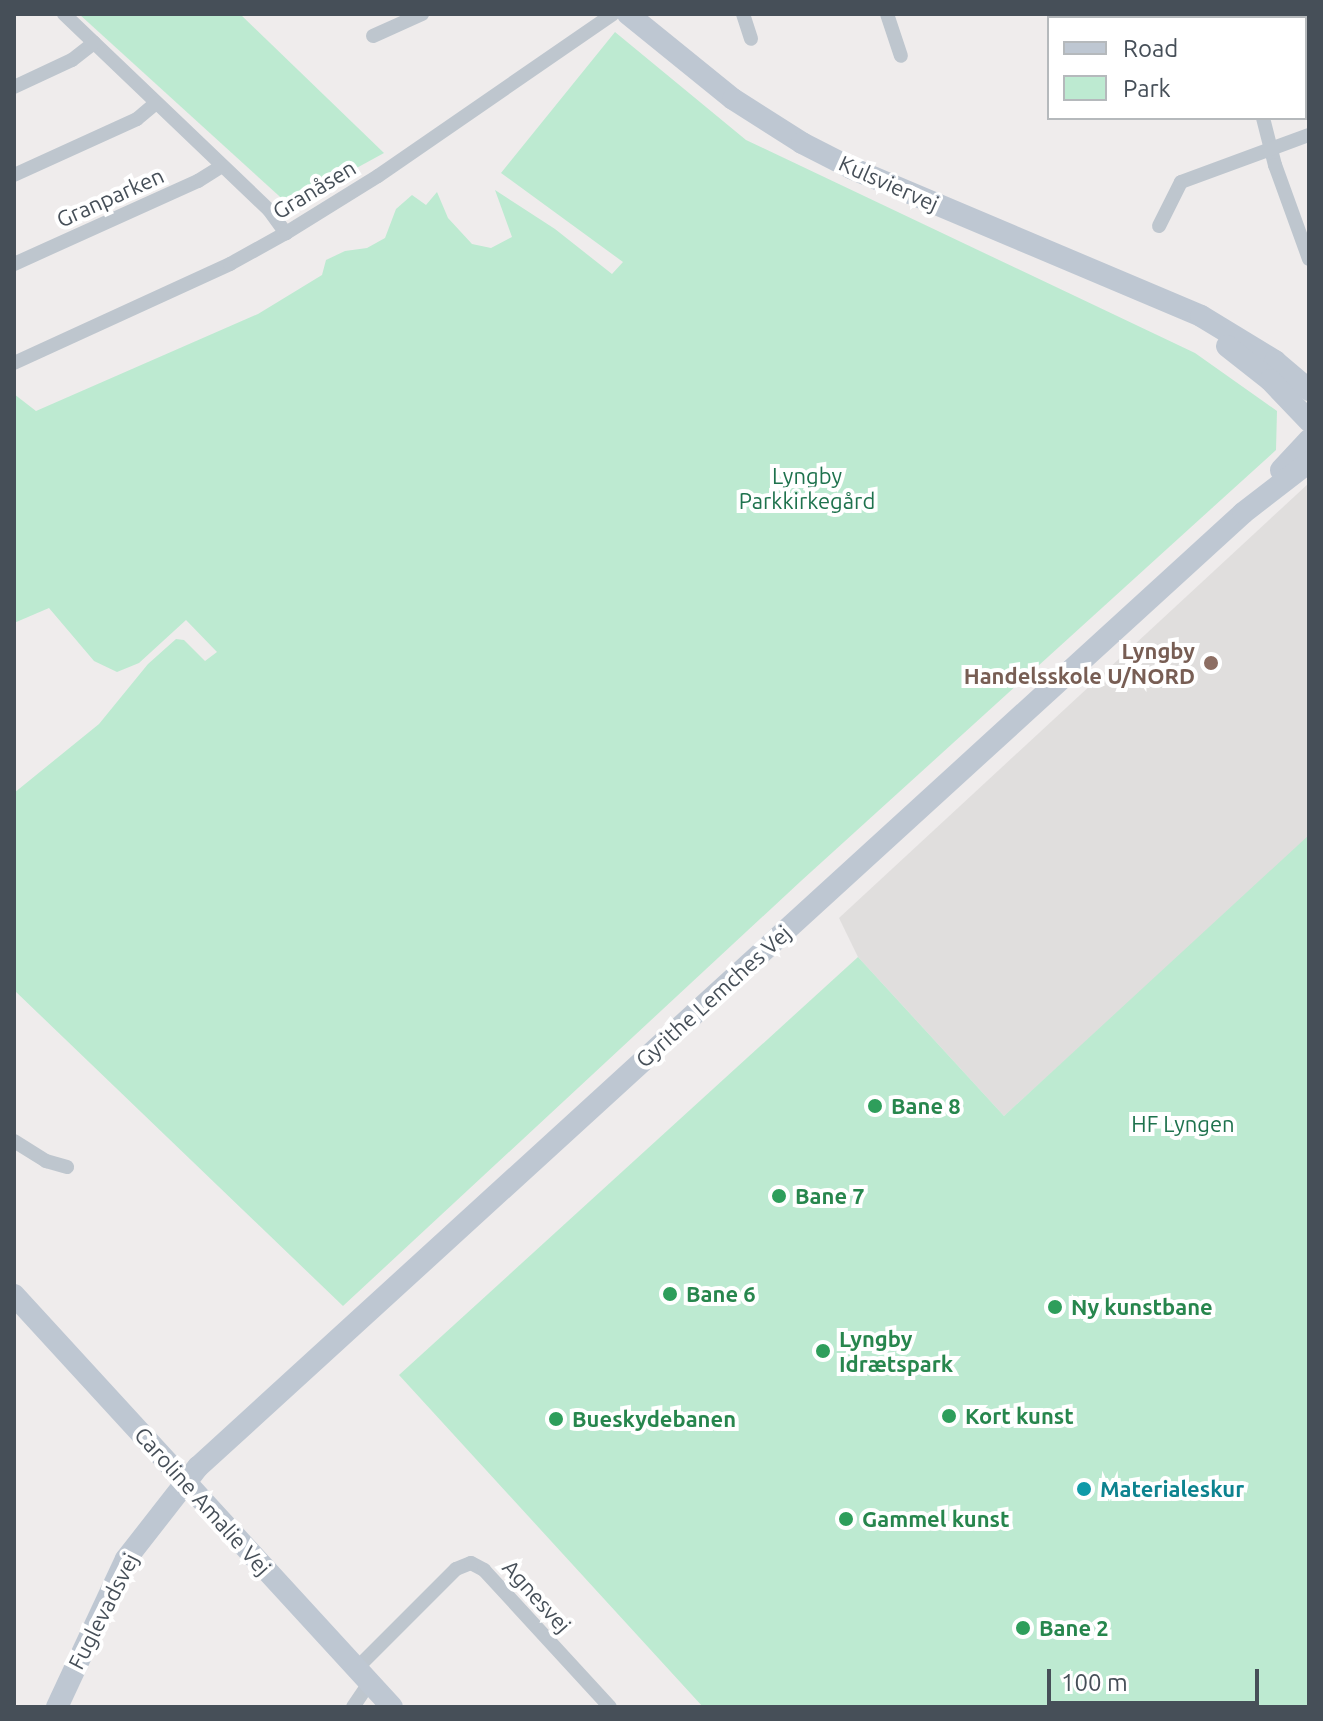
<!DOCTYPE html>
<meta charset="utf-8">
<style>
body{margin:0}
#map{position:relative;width:1323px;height:1721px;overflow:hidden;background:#efecec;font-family:Ubuntu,sans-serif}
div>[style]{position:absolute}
.education>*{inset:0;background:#e0dedd}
.green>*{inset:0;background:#bdead1}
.street>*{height:14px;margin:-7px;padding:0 7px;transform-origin:7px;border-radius:7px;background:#bec6ce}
.secondary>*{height:22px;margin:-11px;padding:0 11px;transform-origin:11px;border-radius:11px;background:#bec7d2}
.dots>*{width:22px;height:22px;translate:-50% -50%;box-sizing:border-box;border:4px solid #fff;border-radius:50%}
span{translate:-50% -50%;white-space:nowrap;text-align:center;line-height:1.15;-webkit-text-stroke:8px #fff;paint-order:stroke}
.street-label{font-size:22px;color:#464f58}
.park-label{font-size:22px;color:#1e724d}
.education-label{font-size:22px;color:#785e54;font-weight:700}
.right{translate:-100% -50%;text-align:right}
.leisure-label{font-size:22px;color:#27864d;font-weight:700}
.left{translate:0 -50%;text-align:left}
.culture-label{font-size:22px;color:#0d838f;font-weight:700}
.frame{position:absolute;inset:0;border:16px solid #464f58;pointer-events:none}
.legend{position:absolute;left:1047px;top:16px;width:260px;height:104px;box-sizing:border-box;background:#fff;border:2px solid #b5b9bc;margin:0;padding:10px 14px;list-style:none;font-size:24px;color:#464f58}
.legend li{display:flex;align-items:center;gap:16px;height:40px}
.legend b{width:40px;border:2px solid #b5b9bc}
.scale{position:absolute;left:1047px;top:1669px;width:212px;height:36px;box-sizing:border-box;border:4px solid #464f58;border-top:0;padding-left:10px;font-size:24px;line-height:28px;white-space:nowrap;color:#464f58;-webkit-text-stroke:6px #fff;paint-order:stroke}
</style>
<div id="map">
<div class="education">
<i style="clip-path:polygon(1309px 483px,1309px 839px,1004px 1116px,858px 957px,839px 918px)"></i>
</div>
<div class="green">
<i style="clip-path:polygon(79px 14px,240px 14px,384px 153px,289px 205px)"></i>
<i style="clip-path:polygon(615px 32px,746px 140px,1195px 353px,1277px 411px,1276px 450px,801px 881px,343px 1306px,14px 990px,14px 793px,99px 724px,148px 664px,176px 639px,184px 640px,205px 661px,217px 652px,186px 620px,139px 663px,117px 672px,94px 661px,49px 608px,14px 623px,14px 394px,36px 411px,258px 314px,322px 275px,326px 260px,345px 251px,367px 248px,385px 238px,396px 209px,412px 195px,426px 205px,437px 192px,448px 218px,472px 244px,491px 248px,512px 237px,495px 190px,555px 229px,612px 274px,623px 262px,501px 173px)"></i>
<i style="clip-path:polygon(1309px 835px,1309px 1707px,703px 1707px,399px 1375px,858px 957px,1004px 1116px)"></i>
</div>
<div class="street">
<i style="left:64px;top:14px;width:284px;rotate:43.7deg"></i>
<i style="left:269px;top:210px;width:29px;rotate:54deg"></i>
<i style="left:743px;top:14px;width:26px;rotate:72deg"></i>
<i style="left:887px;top:14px;width:44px;rotate:71.6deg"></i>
<i style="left:1237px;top:14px;width:4px;rotate:90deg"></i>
<i style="left:1183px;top:18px;width:13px;rotate:-18deg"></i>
<i style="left:373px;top:36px;width:54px;rotate:-24.2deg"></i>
<i style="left:14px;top:87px;width:64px;rotate:-25deg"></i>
<i style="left:72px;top:60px;width:28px;rotate:-38deg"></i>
<i style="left:1263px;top:118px;width:49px;rotate:75.7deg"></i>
<i style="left:1275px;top:165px;width:100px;rotate:70.1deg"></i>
<i style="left:14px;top:175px;width:135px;rotate:-24.5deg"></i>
<i style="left:137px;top:119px;width:25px;rotate:-40deg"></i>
<i style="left:1159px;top:226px;width:49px;rotate:-63.4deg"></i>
<i style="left:1181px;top:182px;width:136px;rotate:-20.2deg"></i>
<i style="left:14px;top:264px;width:202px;rotate:-24.3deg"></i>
<i style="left:198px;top:181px;width:28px;rotate:-32deg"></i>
<i style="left:14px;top:363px;width:238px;rotate:-24.6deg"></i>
<i style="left:230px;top:264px;width:64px;rotate:-29deg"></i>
<i style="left:286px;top:233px;width:108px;rotate:-31.8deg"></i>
<i style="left:378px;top:176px;width:285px;rotate:-34.6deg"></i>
<i style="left:14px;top:1141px;width:38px;rotate:32deg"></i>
<i style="left:46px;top:1161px;width:22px;rotate:16deg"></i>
<i style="left:357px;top:1668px;width:140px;rotate:-45deg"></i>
<i style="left:456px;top:1569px;width:16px;rotate:-22deg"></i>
<i style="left:471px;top:1563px;width:15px;rotate:28deg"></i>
<i style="left:484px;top:1570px;width:186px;rotate:47.4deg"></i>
<i style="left:353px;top:1707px;width:30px;rotate:-56deg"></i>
</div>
<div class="secondary">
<i style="left:628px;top:14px;width:135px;rotate:39deg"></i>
<i style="left:733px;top:99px;width:82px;rotate:32.5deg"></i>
<i style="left:802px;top:143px;width:55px;rotate:27deg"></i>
<i style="left:851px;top:168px;width:380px;rotate:22.9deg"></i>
<i style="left:1201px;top:316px;width:87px;rotate:31.3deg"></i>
<i style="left:1275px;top:361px;width:45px;rotate:40.5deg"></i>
<i style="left:1305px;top:24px;width:18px;rotate:77deg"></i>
<i style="left:1227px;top:346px;width:55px;rotate:38.3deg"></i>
<i style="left:1270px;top:380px;width:57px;rotate:46.4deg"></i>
<i style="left:1281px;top:470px;width:41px;rotate:-47deg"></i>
<i style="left:14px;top:1295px;width:559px;rotate:47.46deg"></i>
<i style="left:57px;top:1707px;width:163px;rotate:-65deg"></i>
<i style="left:126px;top:1559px;width:117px;rotate:-52deg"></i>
<i style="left:198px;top:1467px;width:1415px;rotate:-42.39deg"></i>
<i style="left:1243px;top:513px;width:83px;rotate:-37.7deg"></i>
</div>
<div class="dots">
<i style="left:1211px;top:663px;background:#8d6e63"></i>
<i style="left:875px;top:1106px;background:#2e9e5b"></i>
<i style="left:779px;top:1196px;background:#2e9e5b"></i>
<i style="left:670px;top:1294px;background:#2e9e5b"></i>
<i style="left:1055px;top:1307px;background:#2e9e5b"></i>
<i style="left:823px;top:1351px;background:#2e9e5b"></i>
<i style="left:949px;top:1416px;background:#2e9e5b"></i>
<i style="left:556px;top:1419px;background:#2e9e5b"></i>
<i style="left:1084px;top:1489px;background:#0f9aa8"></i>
<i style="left:846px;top:1519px;background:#2e9e5b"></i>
<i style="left:1023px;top:1628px;background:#2e9e5b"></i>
</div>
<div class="street-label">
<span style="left:889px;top:183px;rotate:24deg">Kulsviervej</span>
<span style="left:314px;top:189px;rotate:-31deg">Granåsen</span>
<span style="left:110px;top:197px;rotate:-24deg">Granparken</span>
<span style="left:713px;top:996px;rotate:-42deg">Gyrithe Lemches Vej</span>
<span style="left:203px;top:1501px;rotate:48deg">Caroline Amalie Vej</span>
<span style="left:537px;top:1596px;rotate:48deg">Agnesvej</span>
<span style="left:103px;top:1611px;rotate:-63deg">Fuglevadsvej</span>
</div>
<div class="park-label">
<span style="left:807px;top:488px">Lyngby<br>Parkkirkegård</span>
<span style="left:1183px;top:1124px">HF Lyngen</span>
</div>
<div class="education-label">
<span class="right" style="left:1195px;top:663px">Lyngby<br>Handelsskole U/NORD</span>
</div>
<div class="leisure-label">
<span class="left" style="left:891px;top:1106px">Bane 8</span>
<span class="left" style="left:795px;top:1196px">Bane 7</span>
<span class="left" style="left:686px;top:1294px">Bane 6</span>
<span class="left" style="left:1071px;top:1307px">Ny kunstbane</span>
<span class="left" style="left:839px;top:1351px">Lyngby<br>Idrætspark</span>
<span class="left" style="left:965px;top:1416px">Kort kunst</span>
<span class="left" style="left:572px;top:1419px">Bueskydebanen</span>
<span class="left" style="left:862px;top:1519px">Gammel kunst</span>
<span class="left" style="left:1039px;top:1628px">Bane 2</span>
</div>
<div class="culture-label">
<span class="left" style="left:1100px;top:1489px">Materialeskur</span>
</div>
<div class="frame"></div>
<ul class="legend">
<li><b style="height:10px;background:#bec7d2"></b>Road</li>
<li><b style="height:22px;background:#bdead1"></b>Park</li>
</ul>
<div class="scale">100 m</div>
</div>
